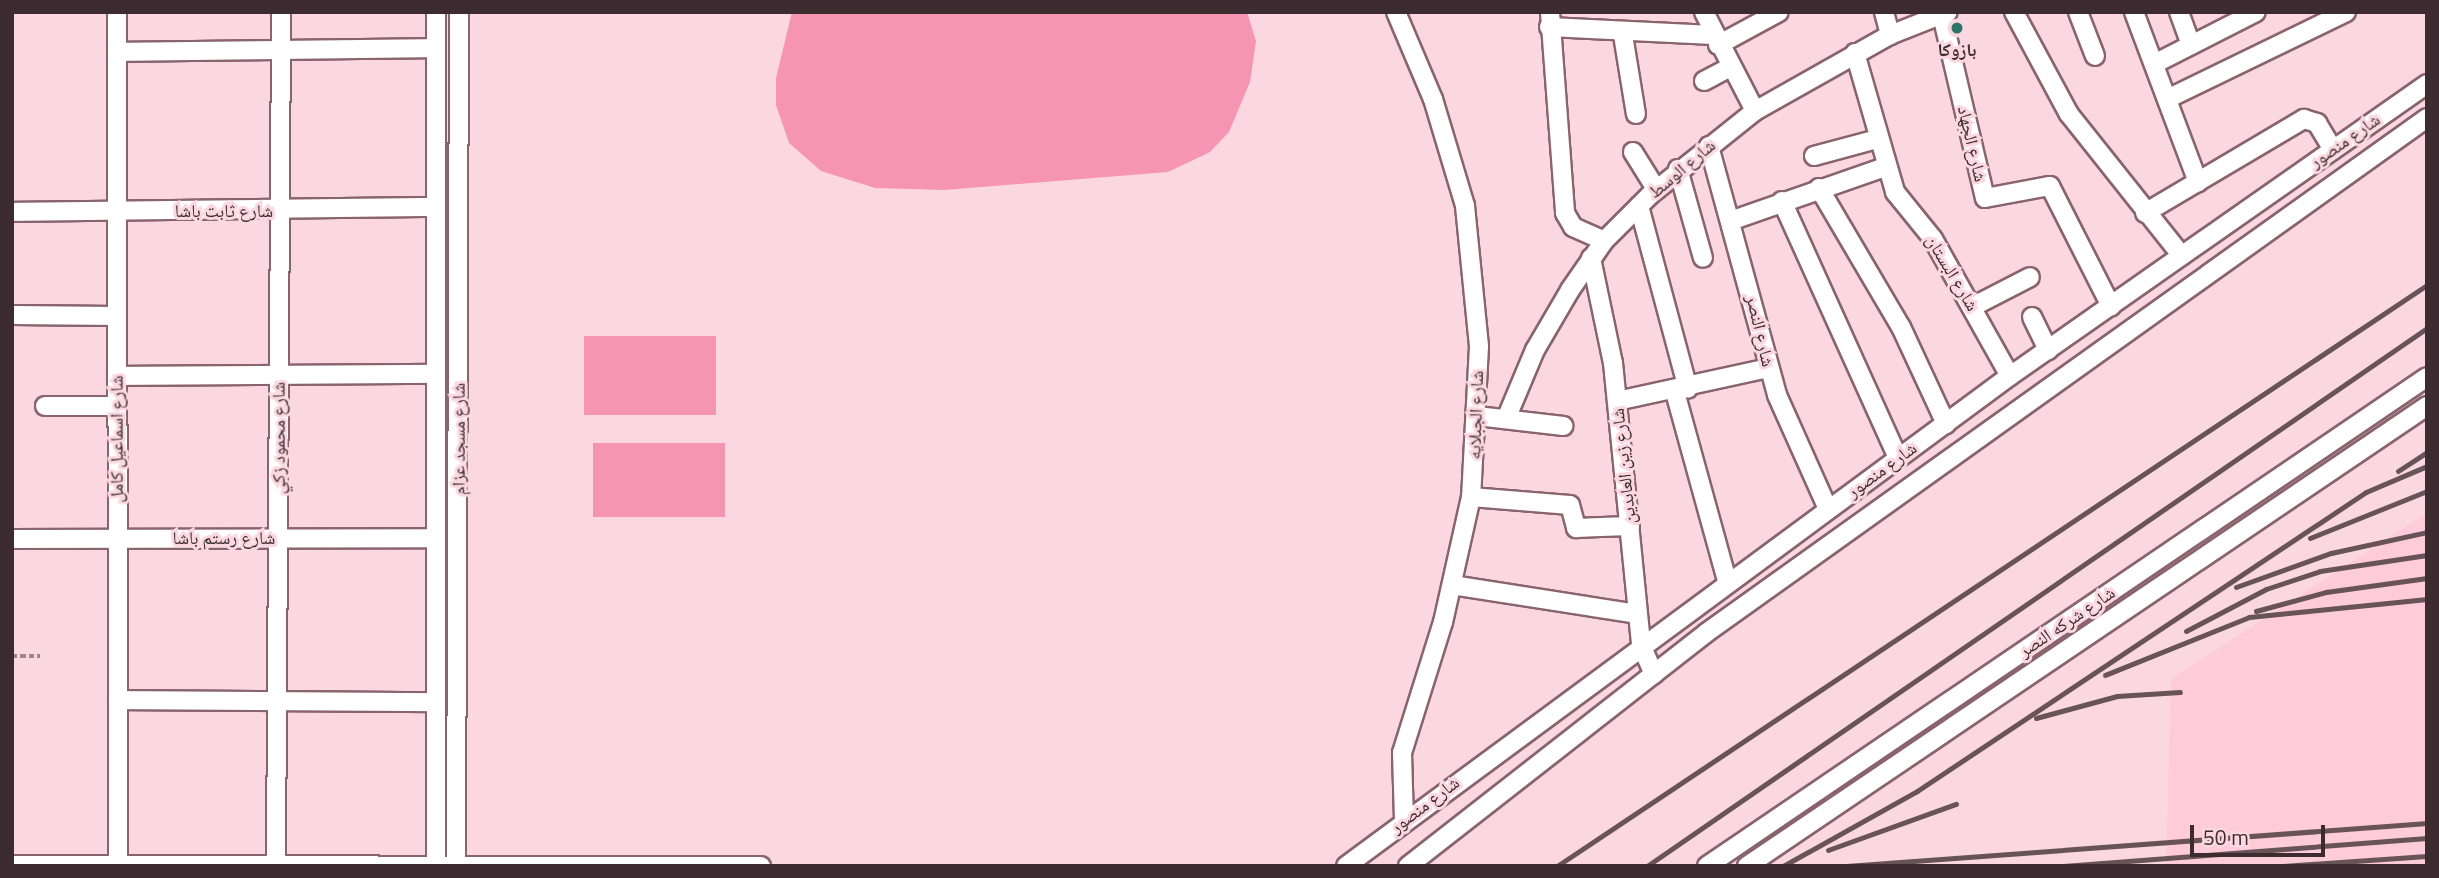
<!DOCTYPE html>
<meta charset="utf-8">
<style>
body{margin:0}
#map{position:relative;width:2439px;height:878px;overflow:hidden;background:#fbd8e1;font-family:"Titillium Web","Noto Naskh Arabic",sans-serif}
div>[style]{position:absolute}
.built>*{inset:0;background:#fecbd8}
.green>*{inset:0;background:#f595b2;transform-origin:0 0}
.path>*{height:3.5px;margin-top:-1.75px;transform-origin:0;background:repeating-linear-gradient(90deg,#a0868d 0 5px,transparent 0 8.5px)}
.roads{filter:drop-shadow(2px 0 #89636d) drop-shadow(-2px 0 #89636d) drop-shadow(0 2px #89636d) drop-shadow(0 -2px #89636d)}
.minor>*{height:18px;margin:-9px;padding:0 9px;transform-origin:9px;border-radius:9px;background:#fff}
.rail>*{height:5px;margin:-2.5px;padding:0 2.5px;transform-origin:2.5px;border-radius:2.5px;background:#685359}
.dots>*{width:19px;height:19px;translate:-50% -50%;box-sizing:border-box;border:4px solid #fbd8e1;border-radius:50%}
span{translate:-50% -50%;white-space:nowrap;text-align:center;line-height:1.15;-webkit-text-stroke:6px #fbd8e1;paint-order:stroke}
.poi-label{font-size:18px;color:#3c2b30;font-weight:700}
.street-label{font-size:18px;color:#3c2b30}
.frame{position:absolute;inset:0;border:14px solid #3c2b30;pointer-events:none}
.scale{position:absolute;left:2190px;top:825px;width:135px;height:32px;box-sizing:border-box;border:4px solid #3c2b30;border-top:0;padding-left:9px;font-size:21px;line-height:24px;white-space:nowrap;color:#3c2b30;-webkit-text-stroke:5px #fbd8e1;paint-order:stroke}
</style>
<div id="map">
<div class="built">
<i style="clip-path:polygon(2427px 513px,2427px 866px,2166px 866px,2171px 679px)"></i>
</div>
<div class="green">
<i style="clip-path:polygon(792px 12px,1247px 12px,1256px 41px,1250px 82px,1229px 132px,1210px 152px,1168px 172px,945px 190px,875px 188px,821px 171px,789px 143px,776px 105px,776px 78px)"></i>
<i style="left:584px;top:336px;width:132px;height:79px"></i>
<i style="left:593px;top:443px;width:132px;height:74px"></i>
</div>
<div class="path">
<i style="left:12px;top:656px;width:28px"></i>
</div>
<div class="roads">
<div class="minor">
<i style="left:117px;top:12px;width:854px;rotate:89.93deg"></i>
<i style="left:436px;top:12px;width:854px;rotate:90deg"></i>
<i style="left:1396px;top:12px;width:95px;rotate:67deg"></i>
<i style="left:1433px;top:99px;width:112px;rotate:73.3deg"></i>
<i style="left:1465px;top:206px;width:141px;rotate:84.3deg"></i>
<i style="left:1479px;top:346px;width:151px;rotate:93deg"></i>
<i style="left:1471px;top:497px;width:128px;rotate:102.6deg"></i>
<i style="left:1443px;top:622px;width:137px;rotate:107.4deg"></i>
<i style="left:1402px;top:753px;width:67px;rotate:88.3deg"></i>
<i style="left:1550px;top:12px;width:202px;rotate:85.7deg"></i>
<i style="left:1565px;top:213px;width:16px;rotate:60deg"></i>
<i style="left:1573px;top:227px;width:34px;rotate:24deg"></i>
<i style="left:1704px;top:12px;width:111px;rotate:62.7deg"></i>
<i style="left:1884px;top:12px;width:24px;rotate:75deg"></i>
<i style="left:2014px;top:12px;width:116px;rotate:61.7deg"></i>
<i style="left:2069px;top:114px;width:181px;rotate:51.5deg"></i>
<i style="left:2078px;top:12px;width:47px;rotate:68.9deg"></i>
<i style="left:2134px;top:12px;width:182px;rotate:69.4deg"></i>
<i style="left:2179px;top:12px;width:35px;rotate:70deg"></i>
<i style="left:1942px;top:15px;width:188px;rotate:76.8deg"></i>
<i style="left:1985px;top:198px;width:66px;rotate:-10.5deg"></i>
<i style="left:2050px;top:186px;width:135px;rotate:63.1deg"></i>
<i style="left:1549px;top:27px;width:164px;rotate:2.8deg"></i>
<i style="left:1623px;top:35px;width:80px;rotate:80.7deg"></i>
<i style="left:1718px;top:45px;width:69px;rotate:-28.4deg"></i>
<i style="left:117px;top:52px;width:319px;rotate:-0.7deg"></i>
<i style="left:1855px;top:53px;width:145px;rotate:73.9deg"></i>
<i style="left:1895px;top:192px;width:60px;rotate:51deg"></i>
<i style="left:1933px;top:239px;width:157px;rotate:60.7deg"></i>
<i style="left:2154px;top:64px;width:114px;rotate:-27deg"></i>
<i style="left:1704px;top:81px;width:27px;rotate:-28deg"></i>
<i style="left:2167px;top:99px;width:199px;rotate:-25.9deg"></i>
<i style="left:1709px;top:146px;width:258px;rotate:74.7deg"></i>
<i style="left:1777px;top:395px;width:125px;rotate:65.9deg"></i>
<i style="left:1633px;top:152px;width:44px;rotate:58.1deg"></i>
<i style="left:1814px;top:156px;width:65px;rotate:-15.1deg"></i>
<i style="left:1678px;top:169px;width:92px;rotate:74.3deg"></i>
<i style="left:1819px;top:188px;width:161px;rotate:59.5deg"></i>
<i style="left:1901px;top:327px;width:107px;rotate:65.1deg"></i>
<i style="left:1782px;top:201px;width:282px;rotate:65.7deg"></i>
<i style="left:1639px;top:206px;width:189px;rotate:75deg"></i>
<i style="left:12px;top:212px;width:424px;rotate:-0.7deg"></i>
<i style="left:2145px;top:213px;width:185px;rotate:-30.6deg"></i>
<i style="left:2304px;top:119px;width:14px;rotate:17deg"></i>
<i style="left:2317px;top:123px;width:31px;rotate:59deg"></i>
<i style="left:1733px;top:220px;width:161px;rotate:-19.2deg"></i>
<i style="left:1591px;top:258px;width:107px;rotate:78.2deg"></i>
<i style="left:1613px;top:363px;width:283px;rotate:84.3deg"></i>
<i style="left:1641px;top:645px;width:32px;rotate:66deg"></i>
<i style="left:1972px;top:307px;width:65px;rotate:-27.3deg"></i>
<i style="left:12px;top:315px;width:105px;rotate:0.5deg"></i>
<i style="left:2032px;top:317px;width:37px;rotate:64deg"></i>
<i style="left:117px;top:376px;width:319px;rotate:-0.4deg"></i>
<i style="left:1675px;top:392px;width:196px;rotate:74.6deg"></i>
<i style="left:1617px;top:401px;width:155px;rotate:-12.3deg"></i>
<i style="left:45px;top:406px;width:72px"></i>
<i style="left:1477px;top:416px;width:87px;rotate:6.6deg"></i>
<i style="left:1506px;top:419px;width:75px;rotate:-67.2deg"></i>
<i style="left:1535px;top:350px;width:69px;rotate:-59.7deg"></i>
<i style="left:1570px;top:290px;width:60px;rotate:-55.2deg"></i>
<i style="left:1604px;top:241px;width:65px;rotate:-45deg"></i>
<i style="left:1650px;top:195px;width:134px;rotate:-38.7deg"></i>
<i style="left:1755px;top:111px;width:155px;rotate:-29.4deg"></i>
<i style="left:1890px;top:35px;width:62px;rotate:-21.6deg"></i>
<i style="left:1471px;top:497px;width:99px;rotate:4.6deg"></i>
<i style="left:1570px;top:505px;width:24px;rotate:75deg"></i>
<i style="left:1576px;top:528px;width:54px;rotate:-2.1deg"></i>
<i style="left:12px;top:539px;width:424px;rotate:-0.1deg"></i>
<i style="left:1452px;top:585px;width:187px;rotate:8.9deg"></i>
<i style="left:118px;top:700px;width:317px;rotate:0.4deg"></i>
<i style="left:276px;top:864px;width:852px;rotate:-89.66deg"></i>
<i style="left:12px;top:865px;width:749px;rotate:0.08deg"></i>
<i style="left:456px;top:866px;width:854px;rotate:-89.8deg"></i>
<i style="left:1346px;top:866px;width:825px;rotate:-36.43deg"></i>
<i style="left:2010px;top:376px;width:509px;rotate:-35deg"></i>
<i style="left:1408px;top:866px;width:378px;rotate:-38deg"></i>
<i style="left:1706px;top:633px;width:886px;rotate:-35.54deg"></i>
<i style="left:1707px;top:866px;width:870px;rotate:-34.18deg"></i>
<i style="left:1747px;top:866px;width:821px;rotate:-34.08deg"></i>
</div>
</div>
<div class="rail">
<i style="left:2398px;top:471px;width:35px;rotate:-33deg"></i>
<i style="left:2310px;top:538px;width:126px;rotate:-21.9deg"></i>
<i style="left:2236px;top:587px;width:101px;rotate:-19.7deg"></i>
<i style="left:2331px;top:553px;width:98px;rotate:-12.3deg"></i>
<i style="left:2256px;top:611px;width:73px;rotate:-15.2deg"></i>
<i style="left:2326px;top:592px;width:102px;rotate:-7.9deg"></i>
<i style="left:2186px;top:631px;width:90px;rotate:-27.7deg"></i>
<i style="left:2266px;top:589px;width:57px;rotate:-18.4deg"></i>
<i style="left:2320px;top:571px;width:108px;rotate:-8.5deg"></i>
<i style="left:2105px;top:675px;width:155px;rotate:-21.9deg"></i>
<i style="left:2249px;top:617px;width:179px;rotate:-5.8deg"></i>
<i style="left:2036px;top:718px;width:84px;rotate:-15.2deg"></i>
<i style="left:2117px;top:696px;width:63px;rotate:-3.6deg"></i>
<i style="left:1828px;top:850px;width:136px;rotate:-19.8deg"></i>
<i style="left:1557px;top:866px;width:1046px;rotate:-33.74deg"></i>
<i style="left:1647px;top:866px;width:948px;rotate:-34.6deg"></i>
<i style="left:1783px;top:866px;width:154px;rotate:-29.2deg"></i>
<i style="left:1917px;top:791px;width:539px;rotate:-33.66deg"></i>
<i style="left:2366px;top:492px;width:66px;rotate:-23.1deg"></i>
<i style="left:1846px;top:866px;width:583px;rotate:-4.23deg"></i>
<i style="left:2063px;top:866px;width:365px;rotate:-4.4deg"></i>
<i style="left:2283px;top:866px;width:144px;rotate:-4deg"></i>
</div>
<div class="dots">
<i style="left:1957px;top:28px;background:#2d7368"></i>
</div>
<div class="poi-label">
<span style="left:1957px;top:50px">بازوكا</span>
</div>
<div class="street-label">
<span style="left:2345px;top:141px;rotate:-35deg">شارع منصور</span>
<span style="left:1972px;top:144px;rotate:77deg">شارع الجهاد</span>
<span style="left:1682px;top:169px;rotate:-40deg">شارع الوسط</span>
<span style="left:224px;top:211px">شارع ثابت باشا</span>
<span style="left:1952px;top:273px;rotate:59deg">شارع البستان</span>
<span style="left:1760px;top:331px;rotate:77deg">شارع النصر</span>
<span style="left:1476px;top:415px;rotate:-88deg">شارع الجبلايه</span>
<span style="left:279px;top:438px;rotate:-90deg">شارع محمود زكي</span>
<span style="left:117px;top:439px;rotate:-90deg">شارع اسماعيل كامل</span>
<span style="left:459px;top:439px;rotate:-90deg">شارع مسجد عزام</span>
<span style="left:1624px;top:466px;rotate:-96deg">شارع زين العابدين</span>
<span style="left:1882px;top:470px;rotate:-36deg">شارع منصور</span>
<span style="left:224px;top:538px">شارع رستم باشا</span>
<span style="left:2067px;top:622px;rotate:-34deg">شارع شركه النصر</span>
<span style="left:1425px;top:805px;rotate:-37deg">شارع منصور</span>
</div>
<div class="frame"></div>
<div class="scale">50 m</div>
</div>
